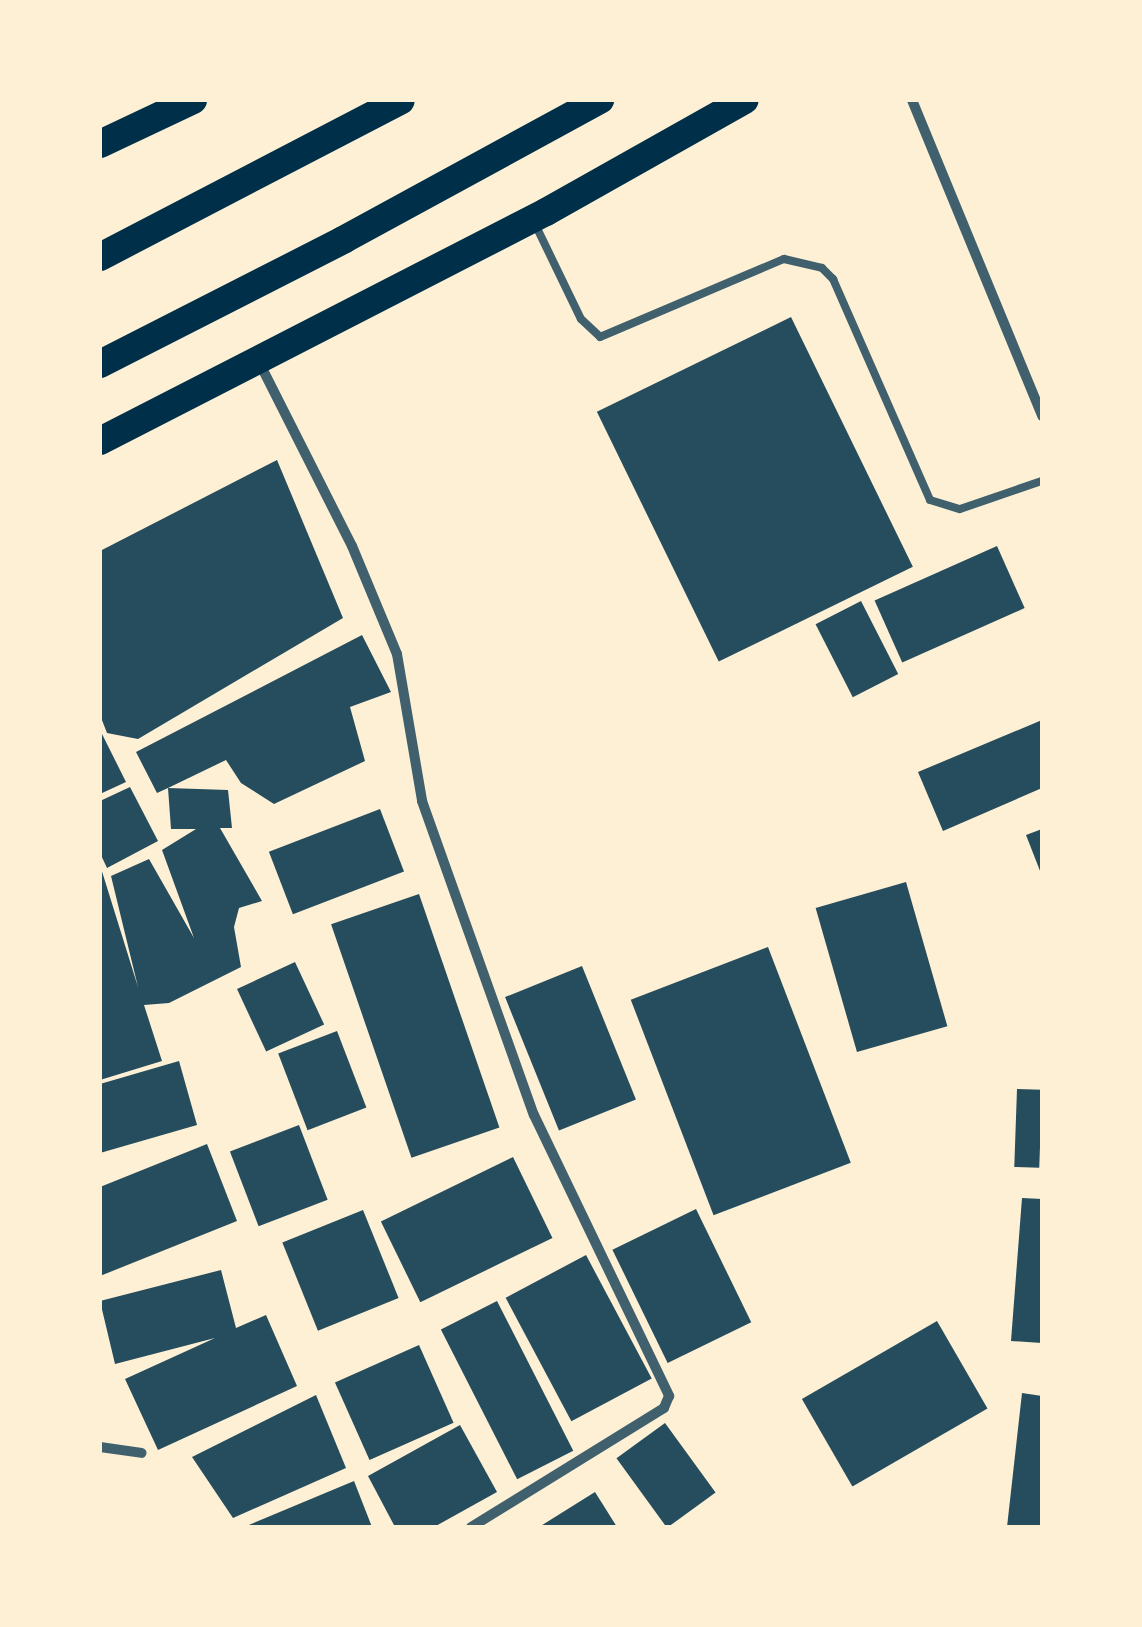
<!DOCTYPE html>
<style>
body{margin:0}
#map{position:relative;width:1142px;height:1627px;overflow:hidden;background:#fdf0d5;font-family:"Golos Text",sans-serif}
div>[style]{position:absolute}
.building>*{inset:0;background:#264d5e;transform-origin:0 0}
.service>*{height:8px;margin:-4px;padding:0 4px;transform-origin:4px;border-radius:4px;background:#3f606c}
.minor>*{height:10px;margin:-5px;padding:0 5px;transform-origin:5px;border-radius:5px;background:#3f606c}
.trunk>*{height:28px;margin:-14px;padding:0 14px;transform-origin:14px;border-radius:14px;background:#003049}
span{translate:-50% -50%;white-space:nowrap;text-align:center;line-height:1.15;-webkit-text-stroke:8px #fdf0d5;paint-order:stroke}
.frame{position:absolute;inset:0;border:102px solid #fdf0d5;pointer-events:none}
</style>
<div id="map">
<div class="building">
<i style="left:791px;top:317px;width:278px;height:216px;rotate:64deg"></i>
<i style="clip-path:polygon(277px 460px,343px 618px,138px 739px,107px 733px,100px 715px,100px 551px)"></i>
<i style="left:997px;top:546px;width:68px;height:134px;rotate:66deg"></i>
<i style="left:861px;top:601px;width:82px;height:51px;rotate:63deg"></i>
<i style="clip-path:polygon(362px 635px,391px 692px,350px 707px,365px 761px,274px 804px,241px 783px,226px 760px,168px 788px,228px 790px,232px 828px,220px 828px,262px 901px,239px 908px,234px 927px,241px 967px,169px 1003px,144px 1005px,162px 1061px,100px 1080px,100px 865px,138px 987px,111px 876px,149px 859px,194px 938px,162px 850px,196px 829px,171px 829px,168px 788px,157px 793px,136px 752px)"></i>
<i style="clip-path:polygon(1042px 720px,1042px 788px,943px 831px,918px 772px)"></i>
<i style="clip-path:polygon(100px 730px,126px 782px,100px 794px)"></i>
<i style="clip-path:polygon(130px 787px,158px 841px,107px 868px,100px 853px,100px 801px)"></i>
<i style="left:380px;top:809px;width:67px;height:119px;rotate:69deg"></i>
<i style="clip-path:polygon(1042px 829px,1042px 876px,1026px 835px)"></i>
<i style="left:906px;top:882px;width:150px;height:94px;rotate:74deg"></i>
<i style="left:419px;top:894px;width:247px;height:93px;rotate:71deg"></i>
<i style="left:768px;top:947px;width:231px;height:147px;rotate:69deg"></i>
<i style="left:295px;top:962px;width:69px;height:64px;rotate:65deg"></i>
<i style="left:582px;top:966px;width:144px;height:83px;rotate:68deg"></i>
<i style="left:337px;top:1031px;width:82px;height:63px;rotate:69deg"></i>
<i style="clip-path:polygon(179px 1061px,197px 1125px,100px 1153px,100px 1084px)"></i>
<i style="left:1017px;top:1089px;width:25px;height:78px;rotate:2deg"></i>
<i style="left:299px;top:1125px;width:80px;height:74px;rotate:69deg"></i>
<i style="clip-path:polygon(207px 1144px,237px 1221px,100px 1276px,100px 1187px)"></i>
<i style="left:513px;top:1157px;width:90px;height:147px;rotate:64deg"></i>
<i style="clip-path:polygon(1022px 1198px,1042px 1199px,1042px 1343px,1011px 1341px)"></i>
<i style="left:696px;top:1209px;width:126px;height:93px;rotate:64deg"></i>
<i style="left:363px;top:1210px;width:95px;height:87px;rotate:68deg"></i>
<i style="left:586px;top:1255px;width:140px;height:91px;rotate:62deg"></i>
<i style="clip-path:polygon(221px 1270px,236px 1328px,266px 1315px,297px 1386px,158px 1450px,125px 1379px,215px 1338px,115px 1364px,100px 1301px)"></i>
<i style="left:497px;top:1301px;width:168px;height:63px;rotate:63deg"></i>
<i style="left:937px;top:1321px;width:101px;height:156px;rotate:60deg"></i>
<i style="left:419px;top:1345px;width:85px;height:92px;rotate:66deg"></i>
<i style="clip-path:polygon(1022px 1393px,1042px 1396px,1042px 1527px,1007px 1527px)"></i>
<i style="clip-path:polygon(316px 1395px,346px 1468px,233px 1518px,192px 1457px)"></i>
<i style="left:665px;top:1423px;width:86px;height:60px;rotate:54deg"></i>
<i style="clip-path:polygon(460px 1425px,497px 1492px,434px 1527px,395px 1527px,368px 1476px)"></i>
<i style="clip-path:polygon(354px 1481px,372px 1527px,244px 1527px)"></i>
<i style="clip-path:polygon(595px 1492px,617px 1527px,539px 1527px)"></i>
</div>
<div class="service">
<i style="left:536px;top:226px;width:103px;rotate:64.2deg"></i>
<i style="left:581px;top:319px;width:26px;rotate:43deg"></i>
<i style="left:600px;top:337px;width:200px;rotate:-23deg"></i>
<i style="left:784px;top:259px;width:39px;rotate:13deg"></i>
<i style="left:822px;top:268px;width:16px;rotate:45deg"></i>
<i style="left:833px;top:279px;width:241px;rotate:66.3deg"></i>
<i style="left:930px;top:500px;width:31px;rotate:17deg"></i>
<i style="left:960px;top:509px;width:87px;rotate:-18.9deg"></i>
</div>
<div class="minor">
<i style="left:912px;top:100px;width:342px;rotate:67.6deg"></i>
<i style="left:260px;top:364px;width:204px;rotate:63.2deg"></i>
<i style="left:352px;top:546px;width:117px;rotate:67.4deg"></i>
<i style="left:397px;top:654px;width:149px;rotate:80.3deg"></i>
<i style="left:422px;top:801px;width:333px;rotate:70.4deg"></i>
<i style="left:534px;top:1115px;width:312px;rotate:64.3deg"></i>
<i style="left:669px;top:1396px;width:13px;rotate:113deg"></i>
<i style="left:664px;top:1408px;width:227px;rotate:148.3deg"></i>
<i style="left:100px;top:1447px;width:42px;rotate:8.1deg"></i>
</div>
<div class="trunk">
<i style="left:100px;top:144px;width:103px;rotate:-25.3deg"></i>
<i style="left:100px;top:257px;width:339px;rotate:-27.5deg"></i>
<i style="left:100px;top:364px;width:273px;rotate:-27deg"></i>
<i style="left:343px;top:240px;width:293px;rotate:-28.6deg"></i>
<i style="left:100px;top:441px;width:501px;rotate:-27.18deg"></i>
<i style="left:546px;top:212px;width:228px;rotate:-29.4deg"></i>
</div>
<div class="frame"></div>
</div>
